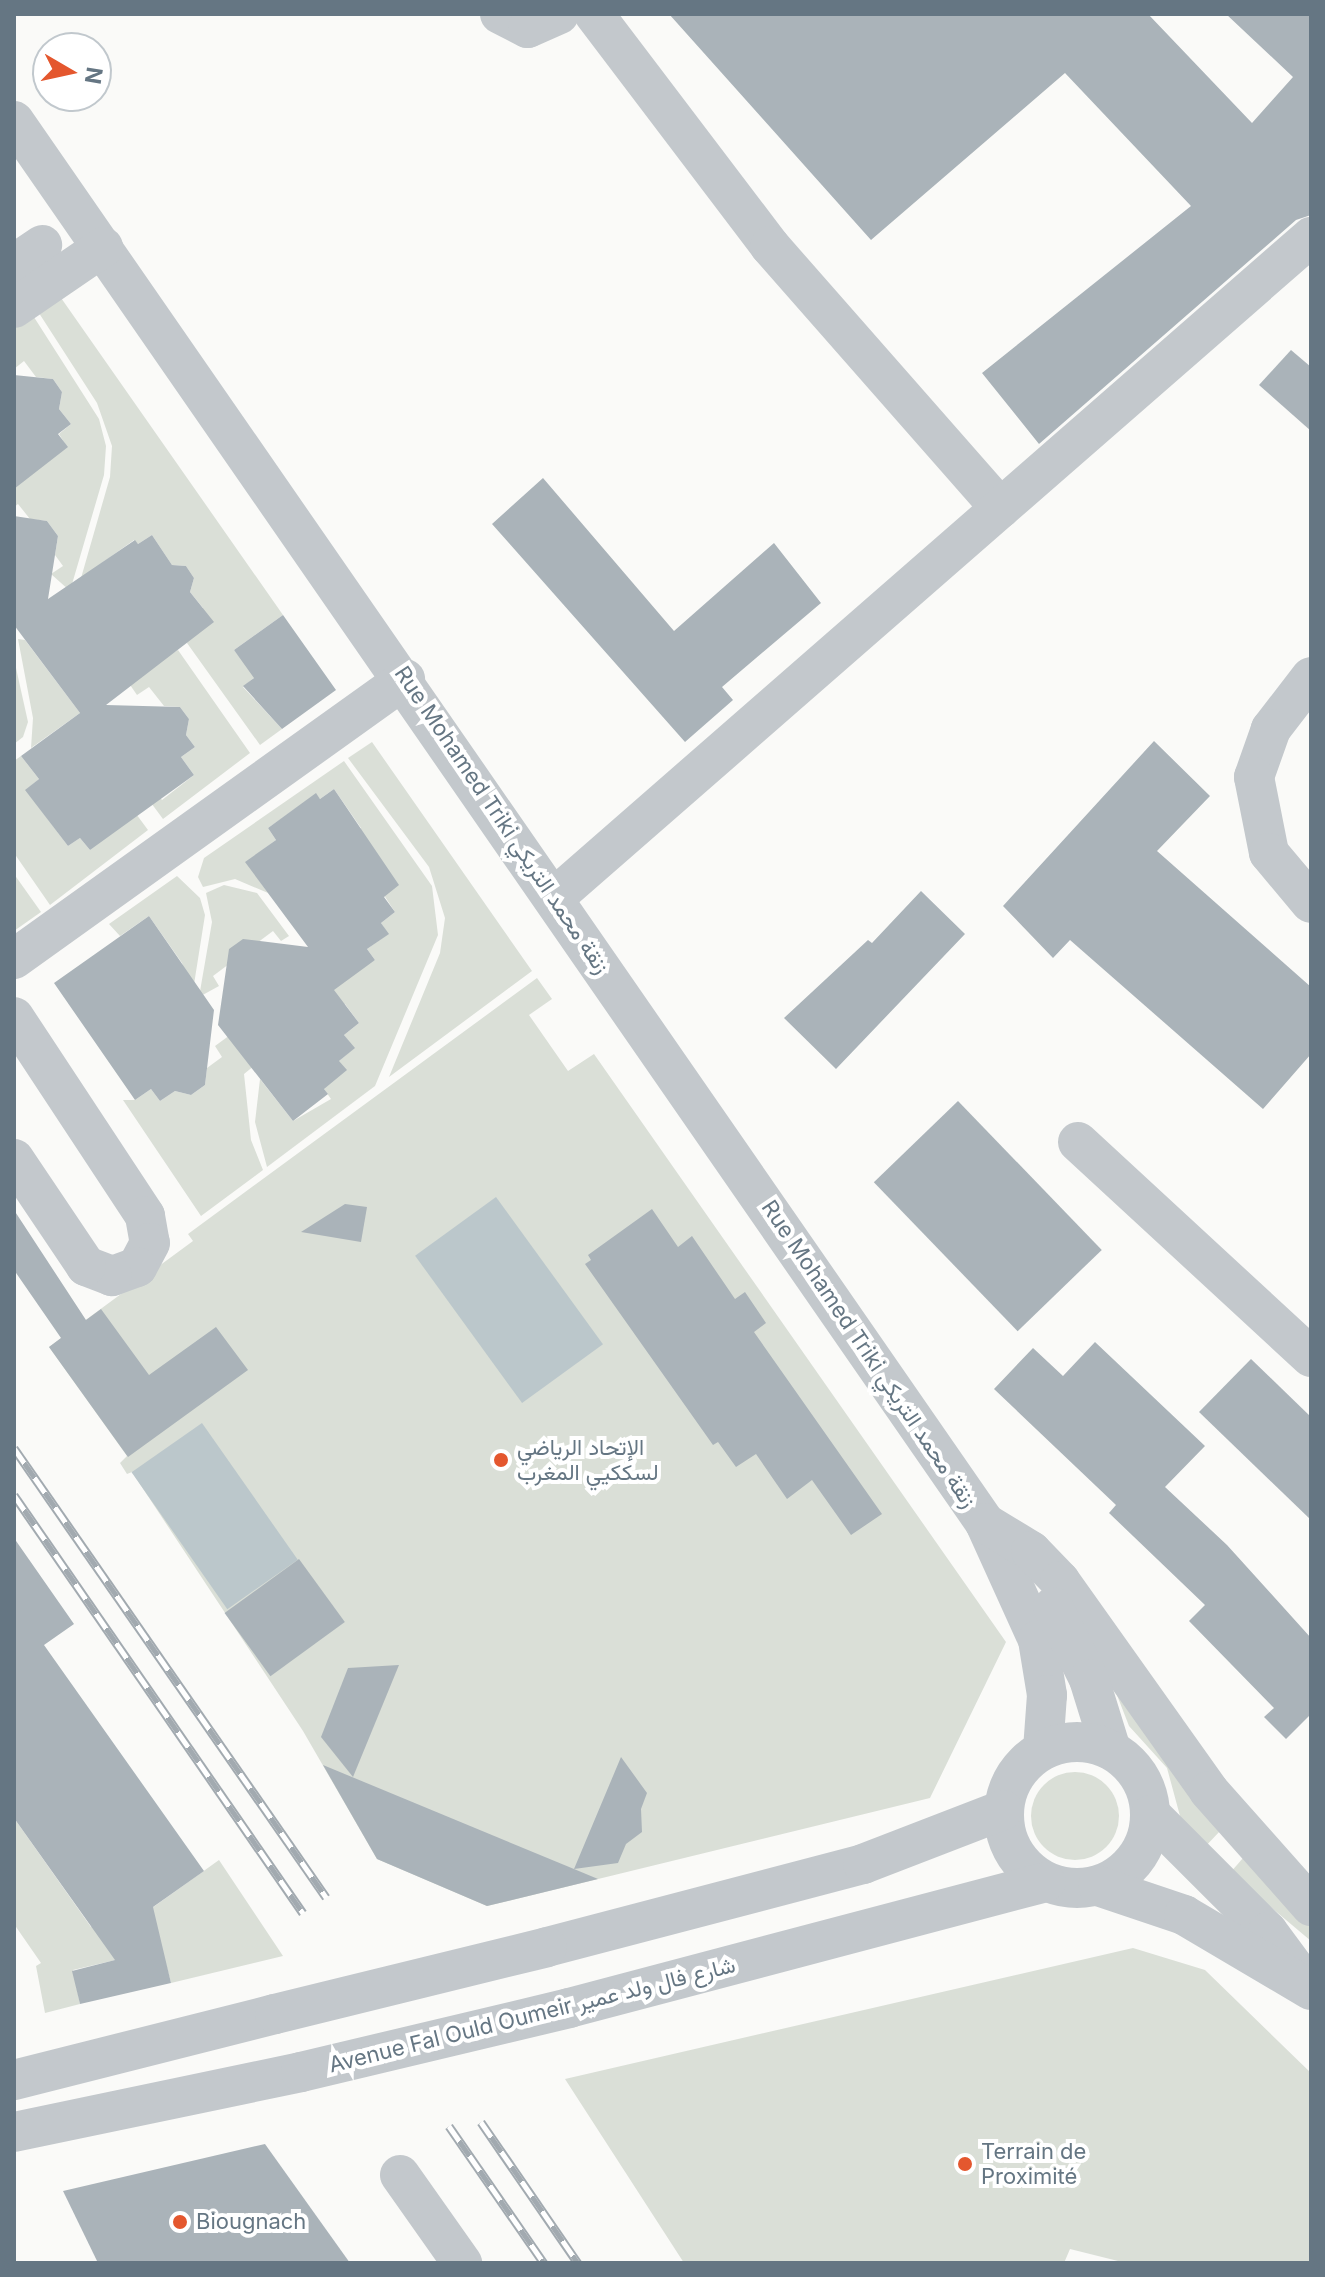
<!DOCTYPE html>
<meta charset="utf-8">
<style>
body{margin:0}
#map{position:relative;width:1325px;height:2277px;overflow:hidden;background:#fafaf8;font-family:Inter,Vazirmatn,sans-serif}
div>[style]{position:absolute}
.green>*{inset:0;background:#dadfd7}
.round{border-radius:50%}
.water>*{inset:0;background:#bbc7cb;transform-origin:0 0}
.building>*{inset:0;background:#aab3b9;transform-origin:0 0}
.minor>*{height:40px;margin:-20px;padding:0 20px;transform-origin:20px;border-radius:20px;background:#c3c8cc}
.minor>.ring{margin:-20px;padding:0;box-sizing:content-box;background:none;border:40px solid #c3c8cc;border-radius:50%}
.rail>*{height:9px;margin-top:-4.5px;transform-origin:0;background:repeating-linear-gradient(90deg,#fff 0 18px,#a2aab0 0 36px);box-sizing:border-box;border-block:2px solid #a2aab0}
.minor-bridge>*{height:40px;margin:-20px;padding:0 20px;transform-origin:20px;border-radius:20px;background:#c3c8cc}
.dots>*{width:22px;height:22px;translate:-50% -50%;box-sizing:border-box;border:4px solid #fff;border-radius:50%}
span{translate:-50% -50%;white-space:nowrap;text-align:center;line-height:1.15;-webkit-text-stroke:8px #fff;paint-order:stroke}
.street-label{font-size:22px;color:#657683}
.poi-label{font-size:22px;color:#657683}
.left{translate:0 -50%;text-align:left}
.frame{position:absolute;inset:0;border:16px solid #657683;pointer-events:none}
.north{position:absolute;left:32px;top:32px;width:80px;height:80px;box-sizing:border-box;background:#fff;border:2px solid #c1c8cd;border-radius:50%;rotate:99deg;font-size:22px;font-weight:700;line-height:32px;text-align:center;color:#657683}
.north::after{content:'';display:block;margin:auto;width:28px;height:36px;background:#e4572e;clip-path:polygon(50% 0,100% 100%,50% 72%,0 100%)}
</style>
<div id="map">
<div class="green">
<i style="clip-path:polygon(59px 295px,283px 615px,234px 650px,256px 676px,243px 687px,282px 729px,260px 745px,187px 643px,191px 618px,203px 608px,190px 592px,194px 578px,186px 566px,172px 565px,152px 535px,138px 544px,134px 540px,99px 565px,77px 592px,110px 477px,112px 446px,97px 403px,37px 310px)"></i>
<i style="clip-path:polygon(32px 314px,99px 419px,106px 446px,104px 475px,70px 591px,51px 574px,63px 566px,55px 555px,58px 536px,47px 521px,30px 519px,18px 504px,14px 507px,14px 459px,67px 447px,59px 434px,71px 424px,59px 409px,62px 392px,53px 379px,36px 377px,24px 361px,14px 369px,14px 327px)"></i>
<i style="clip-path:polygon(18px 639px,25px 640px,80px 713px,31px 748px,33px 718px)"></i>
<i style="clip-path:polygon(178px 650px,250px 753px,163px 819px,140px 788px,148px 782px,162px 800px,194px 775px,181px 757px,195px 747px,186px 735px,189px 719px,180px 707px,164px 706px,149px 687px,137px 695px,126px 679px)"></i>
<i style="clip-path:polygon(14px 659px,28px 722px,23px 737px,14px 744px)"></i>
<i style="clip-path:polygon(372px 742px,532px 971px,389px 1077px,440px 953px,445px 918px,429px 867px,348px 758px)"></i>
<i style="clip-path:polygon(21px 756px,39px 779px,26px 790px,68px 846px,80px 838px,90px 850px,125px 799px,148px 830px,50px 905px,14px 853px,14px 761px)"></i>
<i style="clip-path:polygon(344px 761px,432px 886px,438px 935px,375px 1086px,267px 1167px,255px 1122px,260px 1079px,293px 1121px,331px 1099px,324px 1089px,339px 1061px,354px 1048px,344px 1035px,359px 1023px,345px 1004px,332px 1014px,313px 989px,375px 960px,367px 949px,388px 934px,381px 923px,395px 912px,347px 839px,361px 828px,334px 789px,320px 799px,316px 794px,268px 828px,276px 840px,246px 862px,268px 893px,235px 879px,203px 887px,198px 877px,204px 858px)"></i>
<i style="clip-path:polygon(14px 874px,41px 912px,14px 931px)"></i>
<i style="clip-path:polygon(177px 876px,200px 898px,205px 915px,192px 997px,182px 963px,149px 916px,120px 936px,109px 924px)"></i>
<i style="clip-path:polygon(224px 885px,257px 893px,289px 936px,281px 941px,273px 931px,213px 976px,219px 986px,199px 997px,212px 922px,206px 893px)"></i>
<i style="clip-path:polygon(537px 978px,552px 999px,529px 1015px,568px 1071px,594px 1054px,1006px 1642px,930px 1798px,487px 1906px,377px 1859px,303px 1731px,132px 1472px,127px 1474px,120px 1463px,127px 1456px,49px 1347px,193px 1241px,188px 1234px)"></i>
<i style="clip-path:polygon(230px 1035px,265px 1057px,244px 1074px,251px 1140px,263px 1170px,201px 1216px,123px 1100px,135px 1100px,151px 1089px,160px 1101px,175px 1091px,191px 1095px,205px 1085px,207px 1068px,222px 1057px,215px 1046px)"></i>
<i style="clip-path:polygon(1115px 1690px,1220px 1831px,1203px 1849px,1183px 1827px,1167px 1768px,1129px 1726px)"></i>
<i class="round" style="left:1031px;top:1772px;width:88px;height:88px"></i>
<i style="clip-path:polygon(14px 1818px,91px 1927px,126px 1902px,138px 1918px,219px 1860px,283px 1956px,171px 1983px,162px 1949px,73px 1970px,80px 2004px,45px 2013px,36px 1966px,41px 1963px,14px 1924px)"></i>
<i style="clip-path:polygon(1243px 1858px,1311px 1925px,1311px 1941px,1230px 1873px)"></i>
<i style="clip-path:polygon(1133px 1948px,1205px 1970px,1311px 2073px,1311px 2263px,1126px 2263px,1070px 2249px,1064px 2263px,684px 2263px,565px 2079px)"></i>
</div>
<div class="water">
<i style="left:496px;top:1197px;width:182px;height:100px;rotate:54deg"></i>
<i style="left:202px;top:1423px;width:167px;height:86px;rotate:55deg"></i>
</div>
<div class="building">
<i style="clip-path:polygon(669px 14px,1148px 14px,1252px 123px,1293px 77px,1226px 14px,1311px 14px,1311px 215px,1296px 220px,1039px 444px,982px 373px,1191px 206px,1065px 73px,871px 240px)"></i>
<i style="clip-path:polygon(1291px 350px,1311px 367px,1311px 431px,1259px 385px)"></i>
<i style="clip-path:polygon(14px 375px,53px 379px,62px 392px,59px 409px,71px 424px,58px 434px,68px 447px,14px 489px)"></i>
<i style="clip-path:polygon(543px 478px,674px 631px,774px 543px,821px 603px,722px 687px,733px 700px,685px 742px,492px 524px)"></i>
<i style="clip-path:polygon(14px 516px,47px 521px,58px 536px,48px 599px,135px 540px,138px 544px,152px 535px,172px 565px,186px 566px,194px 578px,190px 592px,214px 622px,106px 705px,180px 707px,189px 719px,186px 735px,195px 747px,181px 757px,194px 775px,90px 850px,80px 838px,68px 846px,25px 790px,39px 779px,21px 756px,80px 713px,14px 625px)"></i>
<i style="clip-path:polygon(283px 615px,336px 690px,282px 729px,243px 686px,254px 678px,234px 650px)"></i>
<i style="clip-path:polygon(1154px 741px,1210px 796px,1157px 851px,1311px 987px,1311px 1054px,1263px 1109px,1070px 940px,1053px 958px,1003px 906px)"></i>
<i style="clip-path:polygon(334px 789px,399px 885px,384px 897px,395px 912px,381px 923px,389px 934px,367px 949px,375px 960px,334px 990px,359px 1023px,344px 1035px,355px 1048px,339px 1061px,347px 1070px,324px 1089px,328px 1094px,293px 1121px,218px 1025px,229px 949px,243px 939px,308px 947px,245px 862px,276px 840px,268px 828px,316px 793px,320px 799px)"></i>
<i style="clip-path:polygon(921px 891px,965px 934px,836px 1069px,784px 1018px,868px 940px,872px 943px)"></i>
<i style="clip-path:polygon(149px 916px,214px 1010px,205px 1085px,191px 1095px,175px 1091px,160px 1101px,151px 1089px,135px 1100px,54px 983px)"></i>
<i style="left:958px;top:1101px;width:207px;height:117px;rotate:46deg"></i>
<i style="clip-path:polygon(345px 1204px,367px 1207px,361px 1242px,301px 1232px)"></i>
<i style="clip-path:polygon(652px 1209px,678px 1247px,692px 1236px,735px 1299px,745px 1292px,766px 1323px,754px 1332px,882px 1514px,851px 1535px,812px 1480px,787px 1499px,756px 1454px,736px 1467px,718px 1442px,713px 1445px,585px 1264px,591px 1260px,588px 1255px)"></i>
<i style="clip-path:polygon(14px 1210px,86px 1320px,101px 1309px,149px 1375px,216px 1327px,248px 1370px,128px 1457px,49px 1347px,61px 1338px,14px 1270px)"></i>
<i style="clip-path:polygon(1095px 1342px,1205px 1446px,1165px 1487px,1227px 1545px,1311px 1638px,1311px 1714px,1286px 1739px,1264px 1717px,1274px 1708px,1189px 1621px,1205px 1605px,1109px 1513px,1116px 1505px,994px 1389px,1033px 1348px,1063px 1376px)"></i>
<i style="clip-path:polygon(1251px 1359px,1311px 1417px,1311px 1520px,1199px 1412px)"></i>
<i style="clip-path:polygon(14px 1538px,74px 1624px,44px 1645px,204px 1871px,153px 1907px,171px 1983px,80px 2004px,72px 1971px,115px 1960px,14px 1818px)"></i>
<i style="left:299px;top:1559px;width:78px;height:92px;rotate:54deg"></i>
<i style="clip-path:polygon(399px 1665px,353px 1777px,321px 1737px,348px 1668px)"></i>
<i style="clip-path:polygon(621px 1757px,647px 1793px,641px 1809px,642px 1832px,626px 1844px,618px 1863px,574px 1869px)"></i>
<i style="clip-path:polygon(323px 1765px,574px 1869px,598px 1879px,487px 1906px,377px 1859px)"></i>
<i style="clip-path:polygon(265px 2144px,350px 2263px,98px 2263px,63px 2191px)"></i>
</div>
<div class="minor">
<i style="left:500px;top:14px;width:31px;rotate:27deg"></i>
<i style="left:528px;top:28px;width:34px;rotate:-24deg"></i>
<i style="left:594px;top:14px;width:291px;rotate:52.8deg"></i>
<i style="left:770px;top:246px;width:349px;rotate:48.7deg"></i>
<i style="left:14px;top:121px;width:1705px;rotate:55.29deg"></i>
<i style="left:985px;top:1523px;width:128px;rotate:65.6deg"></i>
<i style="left:1038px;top:1640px;width:56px;rotate:80.7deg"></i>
<i style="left:1047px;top:1695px;width:55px;rotate:94.2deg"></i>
<i style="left:14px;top:264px;width:34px;rotate:-34deg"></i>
<i style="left:14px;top:308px;width:108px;rotate:-34.4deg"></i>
<i style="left:1311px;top:677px;width:66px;rotate:127.6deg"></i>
<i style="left:1271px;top:729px;width:51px;rotate:109.5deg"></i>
<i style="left:1254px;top:777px;width:77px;rotate:78.8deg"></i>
<i style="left:1269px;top:853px;width:65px;rotate:50deg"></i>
<i style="left:555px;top:897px;width:1004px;rotate:-41.12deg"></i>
<i style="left:14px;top:959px;width:481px;rotate:-35.6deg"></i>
<i style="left:14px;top:1017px;width:238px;rotate:56.6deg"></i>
<i style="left:145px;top:1216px;width:27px;rotate:80deg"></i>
<i style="left:150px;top:1243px;width:27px;rotate:118deg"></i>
<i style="left:137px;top:1267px;width:27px;rotate:160deg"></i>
<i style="left:112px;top:1276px;width:28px;rotate:-159deg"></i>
<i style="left:86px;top:1266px;width:129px;rotate:-123.9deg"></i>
<i style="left:1078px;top:1142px;width:317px;rotate:42.7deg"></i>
<i style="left:985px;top:1523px;width:54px;rotate:31.3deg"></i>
<i style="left:1031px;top:1551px;width:42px;rotate:46deg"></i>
<i style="left:1060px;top:1581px;width:257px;rotate:54.6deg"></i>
<i style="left:1209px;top:1791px;width:154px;rotate:48.4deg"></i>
<i style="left:1053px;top:1607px;width:80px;rotate:63.4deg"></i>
<i style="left:1089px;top:1679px;width:74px;rotate:72.8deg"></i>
<i class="ring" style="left:1004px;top:1742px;width:106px;height:106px"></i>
<i style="left:1151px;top:1815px;width:165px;rotate:45deg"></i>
<i style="left:1268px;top:1932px;width:47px;rotate:53.6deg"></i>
<i style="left:1098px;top:1886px;width:91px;rotate:18.6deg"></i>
<i style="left:1184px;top:1915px;width:147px;rotate:30.6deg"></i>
<i style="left:547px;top:1947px;width:327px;rotate:-14.7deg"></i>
<i style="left:863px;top:1864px;width:150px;rotate:-21.1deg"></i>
<i style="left:569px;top:2008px;width:493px;rotate:-14.8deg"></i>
<i style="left:14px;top:2080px;width:269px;rotate:-14.2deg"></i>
<i style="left:14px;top:2132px;width:293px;rotate:-11.8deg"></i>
<i style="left:400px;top:2175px;width:108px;rotate:54.8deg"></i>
</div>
<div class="rail">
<i style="left:14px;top:1448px;width:547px;rotate:55.21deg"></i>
<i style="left:14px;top:1495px;width:508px;rotate:55.34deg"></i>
<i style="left:481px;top:2122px;width:171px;rotate:55.5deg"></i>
<i style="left:449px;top:2126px;width:167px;rotate:55.3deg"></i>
</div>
<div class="minor-bridge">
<i style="left:275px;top:2014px;width:280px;rotate:-13.8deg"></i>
<i style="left:301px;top:2072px;width:276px;rotate:-13.4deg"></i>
</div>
<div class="dots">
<i style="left:501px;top:1460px;background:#e4572e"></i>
<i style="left:965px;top:2164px;background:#e4572e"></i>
<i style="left:180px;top:2222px;background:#e4572e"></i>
</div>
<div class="street-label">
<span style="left:502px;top:820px;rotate:56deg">Rue Mohamed Triki زنقة محمد التريكي</span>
<span style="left:869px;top:1354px;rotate:56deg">Rue Mohamed Triki زنقة محمد التريكي</span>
<span style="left:532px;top:2015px;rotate:-14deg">Avenue Fal Ould Oumeir شارع فال ولد عمير</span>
</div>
<div class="poi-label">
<span class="left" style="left:517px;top:1460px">الإتحاد الرياضي<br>لسككيي المغرب</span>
<span class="left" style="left:981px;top:2164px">Terrain de<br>Proximité</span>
<span class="left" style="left:196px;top:2222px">Biougnach</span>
</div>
<div class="frame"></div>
<div class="north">N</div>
</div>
